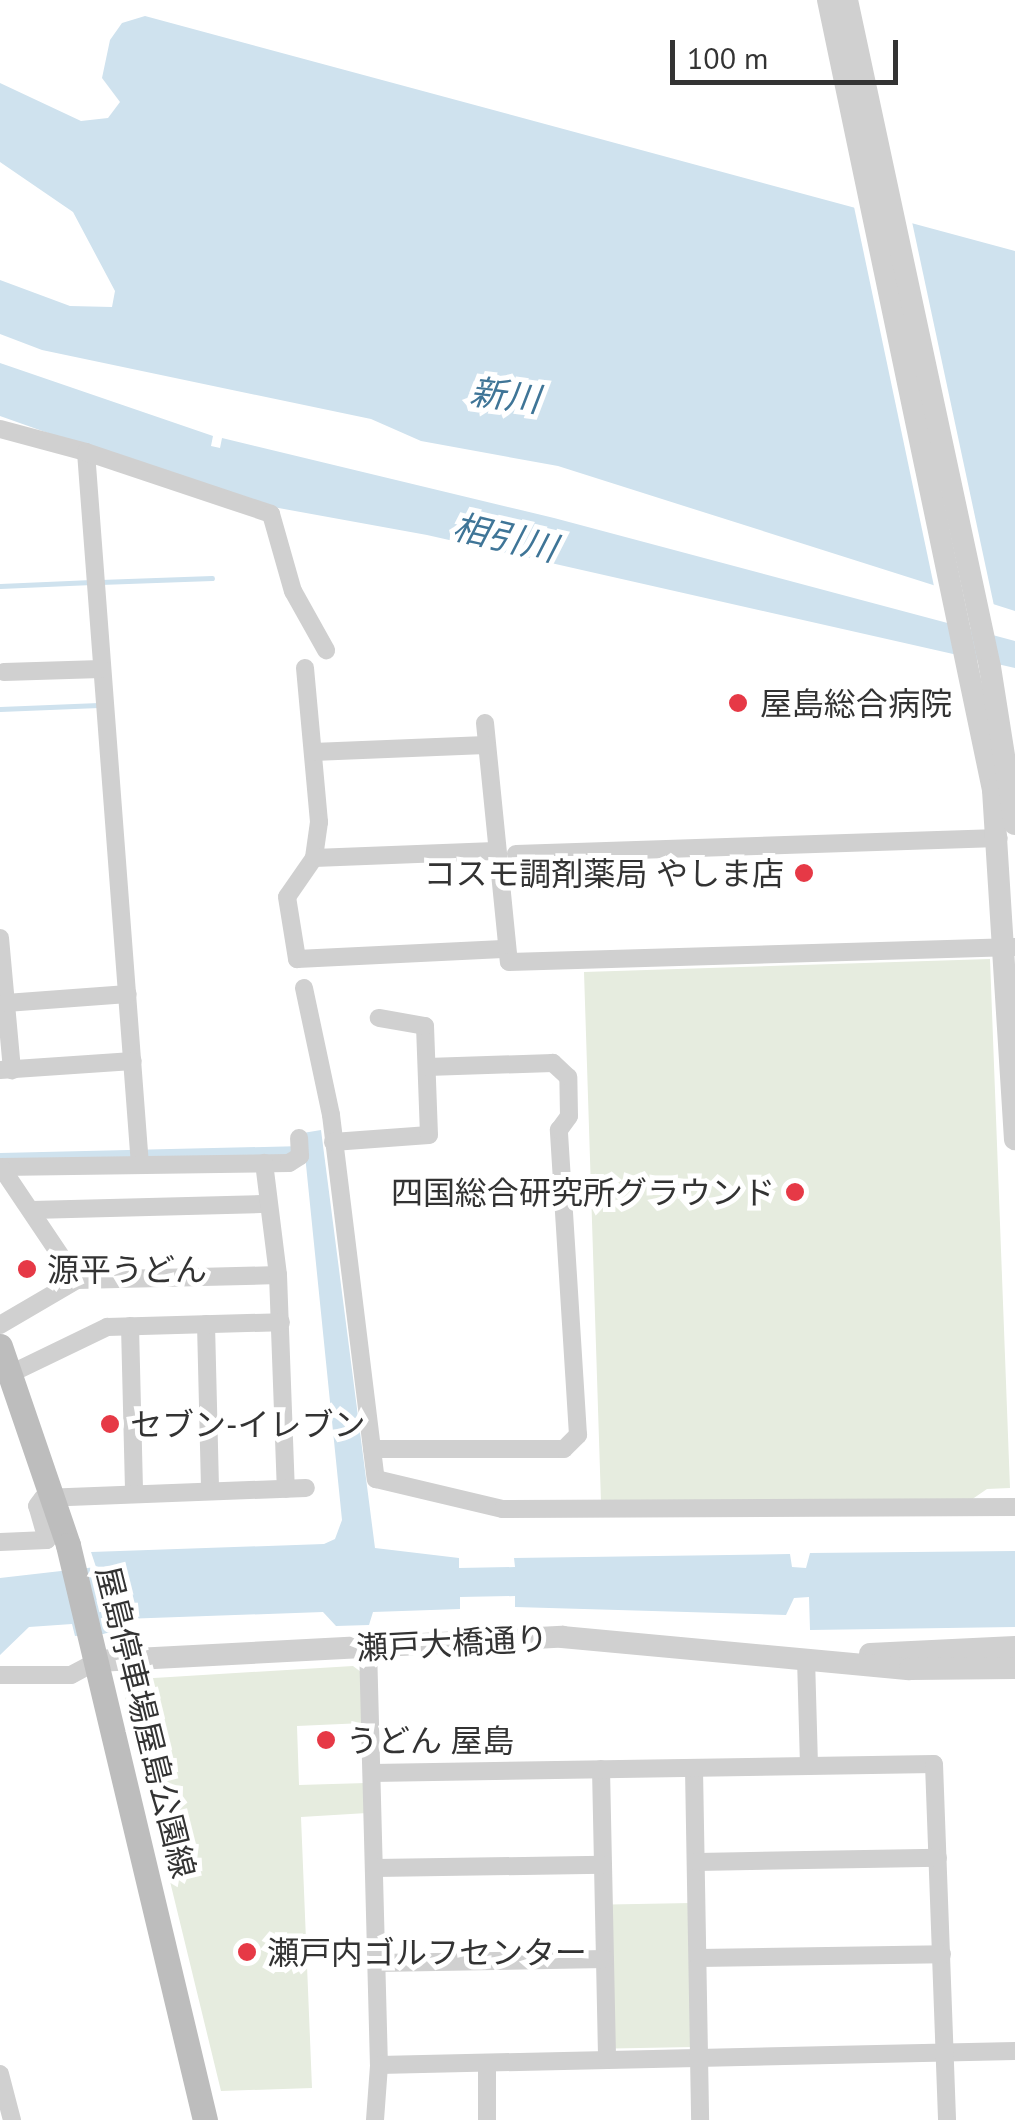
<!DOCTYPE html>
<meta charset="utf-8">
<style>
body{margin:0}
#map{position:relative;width:1015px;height:2120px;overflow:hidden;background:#fff;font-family:"PT Sans","Noto Sans JP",sans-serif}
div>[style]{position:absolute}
.green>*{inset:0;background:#e6ecdf;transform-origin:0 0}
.water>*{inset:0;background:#cfe2ee}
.pier>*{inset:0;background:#fff}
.stream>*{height:5px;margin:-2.5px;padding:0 2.5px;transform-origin:2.5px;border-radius:2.5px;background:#cfe2ee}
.minor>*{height:18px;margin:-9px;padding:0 9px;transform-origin:9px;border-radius:9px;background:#d0d0d0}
.tertiary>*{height:22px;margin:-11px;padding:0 11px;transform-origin:11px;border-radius:11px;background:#d0d0d0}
.secondary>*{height:25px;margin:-12.5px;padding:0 12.5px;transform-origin:12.5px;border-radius:12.5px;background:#bdbdbd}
.dots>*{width:28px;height:28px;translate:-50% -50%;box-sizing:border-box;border:5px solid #fff;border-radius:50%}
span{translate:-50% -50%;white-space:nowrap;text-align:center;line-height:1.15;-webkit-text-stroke:10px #fff;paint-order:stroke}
.poi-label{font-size:32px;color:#333}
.left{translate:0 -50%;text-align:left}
.right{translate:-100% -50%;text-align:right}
.street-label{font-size:32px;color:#333}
.water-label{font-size:35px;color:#3f7597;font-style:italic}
.scale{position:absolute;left:670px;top:40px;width:228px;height:45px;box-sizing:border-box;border:5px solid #333;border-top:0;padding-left:12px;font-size:30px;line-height:35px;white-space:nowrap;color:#333;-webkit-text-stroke:8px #fff;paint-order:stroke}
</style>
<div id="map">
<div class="green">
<i style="clip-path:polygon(990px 959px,1010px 1488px,987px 1489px,971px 1500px,601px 1502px,584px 972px)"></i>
<i style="clip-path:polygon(353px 1666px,361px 1672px,364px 1723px,297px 1726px,299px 1785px,366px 1783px,367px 1813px,301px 1817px,312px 2088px,221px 2091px,121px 1680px)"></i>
<i style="left:691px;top:1903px;width:144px;height:81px;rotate:89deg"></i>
</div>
<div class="water">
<i style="clip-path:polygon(145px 16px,1015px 251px,1015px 611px,558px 466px,421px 441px,371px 419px,42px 350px,0 334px,0 280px,70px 306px,112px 307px,115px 291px,73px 212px,0 162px,0 83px,81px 121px,108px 118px,120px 102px,102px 78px,110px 40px,122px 23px)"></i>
<i style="clip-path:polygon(0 363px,213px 436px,211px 446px,220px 448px,222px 438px,554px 518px,1015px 641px,1015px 668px,427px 535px,240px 501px,0 416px)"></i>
<i style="clip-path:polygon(321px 1130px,375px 1548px,459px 1558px,459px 1568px,515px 1567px,514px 1558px,790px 1554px,792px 1567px,806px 1568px,810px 1553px,1015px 1551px,1015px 1627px,810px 1630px,809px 1597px,794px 1598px,786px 1615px,515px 1607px,515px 1596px,460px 1597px,460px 1609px,373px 1612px,369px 1625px,336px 1626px,323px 1612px,123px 1619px,117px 1633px,75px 1636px,72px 1624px,29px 1627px,0 1655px,0 1578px,96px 1567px,91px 1552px,324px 1544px,335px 1539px,342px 1520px,305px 1155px,0 1162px,0 1153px,304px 1146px,303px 1133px)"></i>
</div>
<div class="pier">
<i style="clip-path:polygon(853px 202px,911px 217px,996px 615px,935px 591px)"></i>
</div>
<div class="stream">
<i style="left:100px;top:582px;width:112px;rotate:-2deg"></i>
<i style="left:0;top:586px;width:92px;rotate:-2.5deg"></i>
<i style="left:0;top:709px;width:99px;rotate:-2.3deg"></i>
</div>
<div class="minor">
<i style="left:0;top:429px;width:89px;rotate:15deg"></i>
<i style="left:86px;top:452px;width:715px;rotate:85.67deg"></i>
<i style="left:86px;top:452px;width:195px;rotate:18.5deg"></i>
<i style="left:271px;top:514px;width:80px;rotate:74.1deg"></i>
<i style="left:293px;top:591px;width:68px;rotate:60.8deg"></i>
<i style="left:305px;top:668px;width:155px;rotate:84.8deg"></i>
<i style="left:319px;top:822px;width:36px;rotate:98deg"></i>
<i style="left:314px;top:858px;width:47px;rotate:124.7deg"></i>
<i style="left:287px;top:897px;width:63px;rotate:80.8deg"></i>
<i style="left:297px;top:959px;width:206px;rotate:-2.8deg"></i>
<i style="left:4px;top:672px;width:97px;rotate:-1.8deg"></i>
<i style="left:485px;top:723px;width:240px;rotate:84.3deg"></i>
<i style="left:509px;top:962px;width:506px;rotate:-1.7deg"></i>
<i style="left:313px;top:752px;width:173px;rotate:-2.3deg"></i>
<i style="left:516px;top:854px;width:483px;rotate:-1.9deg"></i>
<i style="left:314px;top:858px;width:181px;rotate:-2.2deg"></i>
<i style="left:0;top:938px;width:133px;rotate:84.8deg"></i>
<i style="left:304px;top:988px;width:130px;rotate:78deg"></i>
<i style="left:331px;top:1115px;width:367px;rotate:83deg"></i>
<i style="left:376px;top:1479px;width:130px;rotate:13.3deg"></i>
<i style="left:503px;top:1509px;width:512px;rotate:-0.22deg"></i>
<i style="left:6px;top:1003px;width:122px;rotate:-4.2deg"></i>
<i style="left:0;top:1070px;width:133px;rotate:-3.9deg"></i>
<i style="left:333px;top:1142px;width:96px;rotate:-4.2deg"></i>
<i style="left:429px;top:1135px;width:109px;rotate:-92.1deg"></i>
<i style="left:425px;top:1026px;width:47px;rotate:-170.1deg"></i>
<i style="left:0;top:1167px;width:289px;rotate:-0.8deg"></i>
<i style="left:289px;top:1163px;width:13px;rotate:-32deg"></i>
<i style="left:300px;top:1156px;width:18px;rotate:-93deg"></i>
<i style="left:1px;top:1167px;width:136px;rotate:56.1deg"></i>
<i style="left:32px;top:1210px;width:236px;rotate:-1.5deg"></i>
<i style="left:278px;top:1275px;width:214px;rotate:87.9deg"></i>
<i style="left:206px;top:1324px;width:167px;rotate:88.6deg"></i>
<i style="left:0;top:1325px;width:89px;rotate:-30.3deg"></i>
<i style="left:77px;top:1280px;width:201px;rotate:-1.4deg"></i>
<i style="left:278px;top:1275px;width:113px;rotate:-97.1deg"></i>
<i style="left:130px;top:1326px;width:167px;rotate:88.6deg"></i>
<i style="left:12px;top:1373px;width:106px;rotate:-25.8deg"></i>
<i style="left:107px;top:1327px;width:174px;rotate:-1.6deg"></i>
<i style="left:372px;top:1449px;width:192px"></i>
<i style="left:564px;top:1449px;width:20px;rotate:-45deg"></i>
<i style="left:578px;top:1435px;width:306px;rotate:-93.6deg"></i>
<i style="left:559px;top:1130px;width:17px;rotate:-54deg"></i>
<i style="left:569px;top:1116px;width:39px;rotate:-91deg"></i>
<i style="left:568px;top:1077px;width:21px;rotate:-137deg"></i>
<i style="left:553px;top:1063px;width:126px;rotate:178.2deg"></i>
<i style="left:0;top:1542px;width:47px;rotate:-2.4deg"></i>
<i style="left:47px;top:1540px;width:35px;rotate:-106deg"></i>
<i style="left:37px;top:1506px;width:10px;rotate:-53deg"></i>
<i style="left:43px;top:1498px;width:263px;rotate:-2.2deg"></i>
<i style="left:368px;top:1647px;width:418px;rotate:88.5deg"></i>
<i style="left:379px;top:2065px;width:636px;rotate:-1.26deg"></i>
<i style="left:806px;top:1658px;width:108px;rotate:88.4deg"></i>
<i style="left:0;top:1675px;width:71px"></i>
<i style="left:71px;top:1675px;width:30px;rotate:-28deg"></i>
<i style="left:601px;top:1769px;width:291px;rotate:88.8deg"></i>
<i style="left:694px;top:1769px;width:351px;rotate:89deg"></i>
<i style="left:372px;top:1773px;width:562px;rotate:-0.92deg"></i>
<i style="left:934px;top:1764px;width:356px;rotate:87.9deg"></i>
<i style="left:697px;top:1862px;width:241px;rotate:-1deg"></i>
<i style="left:375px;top:1868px;width:228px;rotate:-0.8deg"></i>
<i style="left:699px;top:1958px;width:243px;rotate:-0.9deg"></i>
<i style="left:377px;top:1963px;width:228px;rotate:-1deg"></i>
<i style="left:487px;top:2063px;width:57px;rotate:90deg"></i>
<i style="left:0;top:2074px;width:48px;rotate:75.4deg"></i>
<i style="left:375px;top:2120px;width:55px;rotate:-85.8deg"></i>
</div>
<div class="tertiary">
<i style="left:828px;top:0;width:807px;rotate:78.2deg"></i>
<i style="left:993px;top:790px;width:350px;rotate:86.4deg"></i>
<i style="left:847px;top:0;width:682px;rotate:77.9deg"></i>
<i style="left:990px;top:667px;width:159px;rotate:81deg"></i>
<i style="left:870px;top:1654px;width:145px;rotate:-2.8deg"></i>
<i style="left:97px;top:1661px;width:466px;rotate:-3deg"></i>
<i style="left:562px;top:1637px;width:349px;rotate:5.3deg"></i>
<i style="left:910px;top:1669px;width:105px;rotate:-0.5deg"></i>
</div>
<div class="secondary">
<i style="left:0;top:1346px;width:210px;rotate:71.1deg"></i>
<i style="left:68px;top:1545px;width:591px;rotate:76.6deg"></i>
</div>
<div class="dots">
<i style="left:738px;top:703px;background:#e63946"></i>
<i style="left:804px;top:873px;background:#e63946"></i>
<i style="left:795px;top:1192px;background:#e63946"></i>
<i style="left:27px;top:1269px;background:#e63946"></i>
<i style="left:110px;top:1424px;background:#e63946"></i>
<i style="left:326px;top:1740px;background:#e63946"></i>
<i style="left:247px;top:1952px;background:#e63946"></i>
</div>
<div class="poi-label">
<span class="left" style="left:760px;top:703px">屋島総合病院</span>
<span class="right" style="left:784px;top:873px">コスモ調剤薬局 やしま店</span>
<span class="right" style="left:775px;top:1192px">四国総合研究所グラウンド</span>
<span class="left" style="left:47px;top:1269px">源平うどん</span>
<span class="left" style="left:130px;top:1424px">セブン-イレブン</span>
<span class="left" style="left:346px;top:1740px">うどん 屋島</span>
<span class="left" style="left:267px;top:1952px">瀬戸内ゴルフセンター</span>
</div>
<div class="street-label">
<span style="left:452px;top:1643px;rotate:-3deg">瀬戸大橋通り</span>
<span style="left:146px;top:1722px;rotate:76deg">屋島停車場屋島公園線</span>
</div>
<div class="water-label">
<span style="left:505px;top:395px;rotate:7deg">新川</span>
<span style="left:505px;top:537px;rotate:13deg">相引川</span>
</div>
<div class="scale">100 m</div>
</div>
